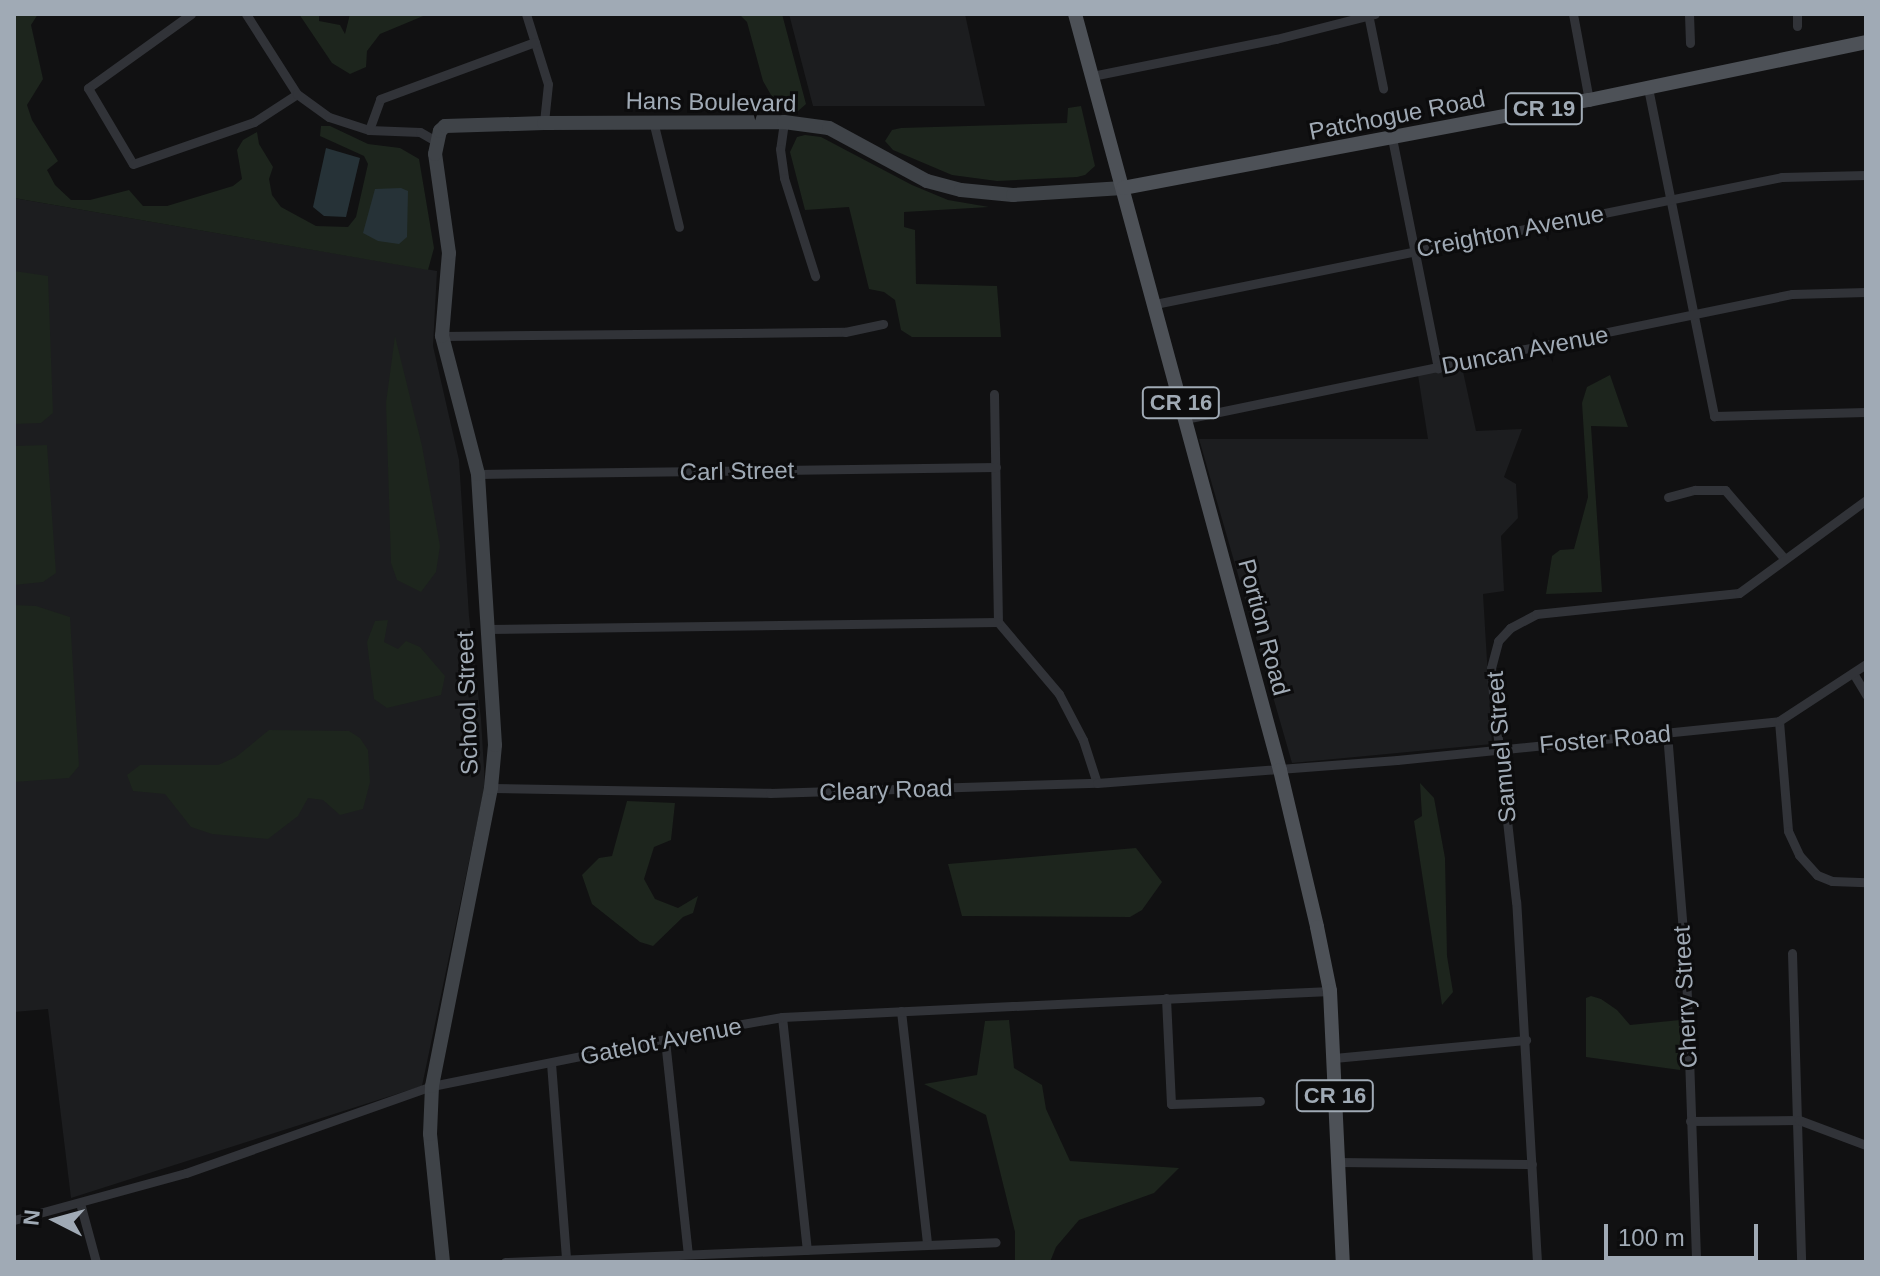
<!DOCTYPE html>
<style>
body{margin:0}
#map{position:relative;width:1880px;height:1276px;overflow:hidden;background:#111112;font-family:Arial,sans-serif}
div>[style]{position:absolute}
.built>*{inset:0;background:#1c1d1f}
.green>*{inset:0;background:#1d251d}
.water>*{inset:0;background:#263237}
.street>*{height:9px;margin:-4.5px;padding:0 4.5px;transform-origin:4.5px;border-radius:4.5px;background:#313338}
.secondary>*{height:14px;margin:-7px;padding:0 7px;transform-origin:7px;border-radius:7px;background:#3f4348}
.primary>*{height:14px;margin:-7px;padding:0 7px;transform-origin:7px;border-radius:7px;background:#4d5157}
span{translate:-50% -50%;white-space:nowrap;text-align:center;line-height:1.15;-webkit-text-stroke:6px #0c0c0d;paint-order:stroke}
.shield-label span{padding:2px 6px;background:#0c0c0d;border:2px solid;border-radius:6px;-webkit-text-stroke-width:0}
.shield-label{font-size:22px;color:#a0aab5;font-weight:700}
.street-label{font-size:24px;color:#a0aab5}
.frame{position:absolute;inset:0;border:16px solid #a0aab5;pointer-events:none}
.north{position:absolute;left:16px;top:1180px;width:80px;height:80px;-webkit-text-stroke:6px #0c0c0d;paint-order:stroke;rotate:276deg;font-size:22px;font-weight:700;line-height:32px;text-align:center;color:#a0aab5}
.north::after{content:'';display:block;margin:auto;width:28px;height:36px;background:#a0aab5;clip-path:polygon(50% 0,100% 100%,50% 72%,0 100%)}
.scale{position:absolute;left:1604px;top:1224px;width:154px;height:36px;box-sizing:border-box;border:4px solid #a0aab5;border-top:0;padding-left:10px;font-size:24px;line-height:28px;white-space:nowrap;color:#a0aab5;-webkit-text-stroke:6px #0c0c0d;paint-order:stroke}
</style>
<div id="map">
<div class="built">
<i style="clip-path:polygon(789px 14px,965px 14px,985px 106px,813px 106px)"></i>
<i style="clip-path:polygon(14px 198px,437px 271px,433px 346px,459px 460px,469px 616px,481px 719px,485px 785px,422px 1086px,71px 1198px,48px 1009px,14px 1012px)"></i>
<i style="clip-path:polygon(1462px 367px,1476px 431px,1522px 429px,1504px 477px,1516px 484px,1518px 518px,1501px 536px,1504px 591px,1483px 594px,1492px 744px,1292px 763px,1199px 439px,1428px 439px,1418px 375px)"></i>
</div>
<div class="green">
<i style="clip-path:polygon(14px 14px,38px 14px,31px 25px,43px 79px,27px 105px,32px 120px,58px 161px,47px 170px,55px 185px,71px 200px,90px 200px,129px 190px,143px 206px,167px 206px,233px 186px,242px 179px,237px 150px,243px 140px,257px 132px,259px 144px,273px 167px,269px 179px,272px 195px,281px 207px,316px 226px,348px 227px,356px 217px,368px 164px,364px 156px,320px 136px,321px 126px,330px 126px,368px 144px,400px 148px,419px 159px,434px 248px,428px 270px,14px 198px)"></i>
<i style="clip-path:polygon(299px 14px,319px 14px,319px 21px,340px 25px,345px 34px,350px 14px,428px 14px,380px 34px,367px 51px,366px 67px,350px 74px,332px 63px)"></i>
<i style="clip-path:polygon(739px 14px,782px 14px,806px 104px,797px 112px,785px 108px,771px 95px,763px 81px,747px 22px)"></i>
<i style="clip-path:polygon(1081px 106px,1095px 166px,1085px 175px,1077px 177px,997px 181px,952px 175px,893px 150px,885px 141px,892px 130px,901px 128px,1067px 123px,1068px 108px)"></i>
<i style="clip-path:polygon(805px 135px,821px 137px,912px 185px,948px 200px,989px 207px,904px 212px,904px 227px,915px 230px,916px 284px,997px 286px,1001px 337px,912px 337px,901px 330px,895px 300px,884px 292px,869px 289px,849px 207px,805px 210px,790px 152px,797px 137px)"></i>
<i style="clip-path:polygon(14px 271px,48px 276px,53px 413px,41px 423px,14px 424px)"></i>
<i style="clip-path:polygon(395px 336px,422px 446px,440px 546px,436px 572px,421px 592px,397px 580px,391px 563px,386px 403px)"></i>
<i style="clip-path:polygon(1610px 375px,1628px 427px,1591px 426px,1602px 592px,1546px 594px,1552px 556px,1560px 550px,1574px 549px,1588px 497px,1582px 403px,1587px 387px)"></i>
<i style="clip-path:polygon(47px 445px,56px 573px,43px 582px,14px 585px,14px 446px)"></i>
<i style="clip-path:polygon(14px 605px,36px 606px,70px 617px,79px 766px,69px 778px,14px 782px)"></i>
<i style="clip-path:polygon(388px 620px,384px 642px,398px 649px,406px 641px,420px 647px,445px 676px,441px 695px,387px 708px,374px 699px,367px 642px,375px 621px)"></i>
<i style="clip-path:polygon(269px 730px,349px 731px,360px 738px,368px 750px,370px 782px,363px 809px,340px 815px,323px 800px,308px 798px,298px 816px,268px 839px,212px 834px,191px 827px,165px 794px,133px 791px,127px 775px,140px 765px,218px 765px,236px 757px)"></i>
<i style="clip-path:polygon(1420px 783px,1434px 798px,1445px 858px,1447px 956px,1453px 992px,1442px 1005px,1414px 821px,1422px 816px)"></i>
<i style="clip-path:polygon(627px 801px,675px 803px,671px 840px,654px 847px,644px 879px,655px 899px,678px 908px,698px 896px,693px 913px,683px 917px,653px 946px,640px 942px,592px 904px,582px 875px,599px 858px,612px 856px)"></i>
<i style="clip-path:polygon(1136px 848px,1162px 882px,1142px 910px,1130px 917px,962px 916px,948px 864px)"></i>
<i style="clip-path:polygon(1591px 996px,1601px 999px,1617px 1010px,1630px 1025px,1680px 1020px,1680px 1070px,1586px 1057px,1586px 998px)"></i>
<i style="clip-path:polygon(1009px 1020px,1014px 1068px,1042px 1085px,1046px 1109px,1070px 1161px,1179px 1168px,1154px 1193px,1079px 1220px,1056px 1247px,1050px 1262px,1015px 1262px,1015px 1232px,986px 1115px,924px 1084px,977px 1075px,985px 1021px)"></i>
</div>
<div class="water">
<i style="clip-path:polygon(326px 148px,360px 158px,346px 217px,324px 216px,313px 207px)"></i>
<i style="clip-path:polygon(401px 188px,408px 191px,407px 237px,399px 244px,378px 241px,363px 233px,375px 189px)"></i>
</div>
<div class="street">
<i style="left:191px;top:14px;width:127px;rotate:144.3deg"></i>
<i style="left:88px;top:88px;width:88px;rotate:59.4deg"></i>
<i style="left:133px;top:164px;width:128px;rotate:-19.1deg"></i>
<i style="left:254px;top:122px;width:51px;rotate:-33.1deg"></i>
<i style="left:246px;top:14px;width:95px;rotate:57.5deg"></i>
<i style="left:297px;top:94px;width:39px;rotate:36deg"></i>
<i style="left:329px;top:117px;width:42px;rotate:18deg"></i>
<i style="left:369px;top:130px;width:51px;rotate:2.2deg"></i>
<i style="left:420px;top:132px;width:20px;rotate:30deg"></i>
<i style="left:526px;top:14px;width:73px;rotate:72.6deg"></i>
<i style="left:548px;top:84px;width:39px;rotate:96deg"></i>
<i style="left:1368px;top:14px;width:76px;rotate:78.5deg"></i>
<i style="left:1573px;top:14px;width:87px;rotate:79.5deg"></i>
<i style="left:1689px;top:14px;width:29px;rotate:88deg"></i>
<i style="left:1797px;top:26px;width:12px;rotate:-90deg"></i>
<i style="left:1092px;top:76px;width:188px;rotate:-11.4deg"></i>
<i style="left:1276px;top:39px;width:102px;rotate:-14.2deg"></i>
<i style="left:1648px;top:88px;width:335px;rotate:78.6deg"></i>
<i style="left:1714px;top:416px;width:152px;rotate:-1.5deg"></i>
<i style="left:653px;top:121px;width:109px;rotate:76.2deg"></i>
<i style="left:784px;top:122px;width:27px;rotate:98deg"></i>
<i style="left:780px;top:149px;width:29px;rotate:82deg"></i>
<i style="left:784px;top:178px;width:103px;rotate:72.4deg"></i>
<i style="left:369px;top:130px;width:33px;rotate:-70deg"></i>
<i style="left:380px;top:99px;width:165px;rotate:-20.2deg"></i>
<i style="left:1392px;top:138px;width:235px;rotate:78.7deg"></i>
<i style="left:1155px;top:304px;width:640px;rotate:-11.45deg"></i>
<i style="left:1782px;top:177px;width:84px;rotate:-1.4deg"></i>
<i style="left:442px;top:336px;width:403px;rotate:-0.6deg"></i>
<i style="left:845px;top:332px;width:39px;rotate:-12deg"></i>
<i style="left:994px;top:394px;width:228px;rotate:89deg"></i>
<i style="left:998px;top:622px;width:94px;rotate:49.7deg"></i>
<i style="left:1059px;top:694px;width:52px;rotate:62.4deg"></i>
<i style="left:1083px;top:740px;width:45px;rotate:72deg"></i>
<i style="left:1185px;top:419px;width:620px;rotate:-11.64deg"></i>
<i style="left:1792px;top:294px;width:74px;rotate:-1.5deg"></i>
<i style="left:478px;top:474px;width:518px;rotate:-0.77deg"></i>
<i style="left:1668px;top:497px;width:28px;rotate:-15deg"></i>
<i style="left:1695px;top:490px;width:30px"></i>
<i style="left:1725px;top:490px;width:90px;rotate:49.1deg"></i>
<i style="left:487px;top:629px;width:511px;rotate:-0.78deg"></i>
<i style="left:1853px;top:673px;width:26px;rotate:59deg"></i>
<i style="left:1779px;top:721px;width:110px;rotate:85.3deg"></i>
<i style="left:1788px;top:831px;width:26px;rotate:65deg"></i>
<i style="left:1799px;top:855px;width:27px;rotate:48deg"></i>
<i style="left:1817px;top:875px;width:16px;rotate:22deg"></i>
<i style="left:1832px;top:881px;width:34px;rotate:2deg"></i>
<i style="left:1667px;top:733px;width:239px;rotate:85.4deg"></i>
<i style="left:1686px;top:971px;width:291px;rotate:88deg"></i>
<i style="left:491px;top:788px;width:279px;rotate:1deg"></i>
<i style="left:770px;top:793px;width:327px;rotate:-1.8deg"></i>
<i style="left:1097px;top:783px;width:301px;rotate:-4.4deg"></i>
<i style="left:1397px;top:760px;width:384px;rotate:-5.8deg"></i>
<i style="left:1779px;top:721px;width:104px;rotate:-33.2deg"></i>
<i style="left:1792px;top:953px;width:309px;rotate:88.3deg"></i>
<i style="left:1166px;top:998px;width:106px;rotate:87.3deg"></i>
<i style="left:1171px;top:1104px;width:89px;rotate:-1.9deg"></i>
<i style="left:901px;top:1011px;width:234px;rotate:83.6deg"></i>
<i style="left:782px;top:1017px;width:234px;rotate:83.9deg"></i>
<i style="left:665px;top:1040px;width:215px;rotate:83.9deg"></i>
<i style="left:1334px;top:1058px;width:193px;rotate:-5.4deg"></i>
<i style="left:551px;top:1063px;width:197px;rotate:85.6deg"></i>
<i style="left:1690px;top:1121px;width:109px;rotate:-0.5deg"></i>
<i style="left:1799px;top:1120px;width:72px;rotate:20.5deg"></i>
<i style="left:1337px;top:1162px;width:195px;rotate:0.6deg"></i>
<i style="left:80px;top:1203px;width:61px;rotate:74.8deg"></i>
<i style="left:14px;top:1220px;width:178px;rotate:-15.3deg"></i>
<i style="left:186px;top:1173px;width:261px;rotate:-19.5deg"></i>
<i style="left:432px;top:1086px;width:293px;rotate:-11.4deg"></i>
<i style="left:719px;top:1028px;width:64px;rotate:-9.9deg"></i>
<i style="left:782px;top:1017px;width:549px;rotate:-2.72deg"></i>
<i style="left:505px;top:1262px;width:491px;rotate:-2.3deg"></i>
<i style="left:1537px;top:1262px;width:361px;rotate:-93.3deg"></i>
<i style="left:1516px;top:902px;width:217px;rotate:-96.3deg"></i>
<i style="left:1492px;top:686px;width:18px;rotate:-93deg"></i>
<i style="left:1491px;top:668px;width:28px;rotate:-75deg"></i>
<i style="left:1498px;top:641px;width:18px;rotate:-47deg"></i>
<i style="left:1510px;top:628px;width:30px;rotate:-28deg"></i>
<i style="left:1536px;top:614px;width:204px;rotate:-5.9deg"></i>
<i style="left:1739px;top:593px;width:157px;rotate:-36.2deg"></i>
</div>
<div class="secondary">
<i style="left:443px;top:1262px;width:129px;rotate:-95.8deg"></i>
<i style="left:430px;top:1134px;width:48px;rotate:-87.6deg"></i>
<i style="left:432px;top:1086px;width:304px;rotate:-78.8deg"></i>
<i style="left:491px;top:788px;width:43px;rotate:-84.7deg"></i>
<i style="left:495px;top:745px;width:272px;rotate:-93.6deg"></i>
<i style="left:478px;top:474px;width:143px;rotate:-104.6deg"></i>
<i style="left:442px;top:336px;width:83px;rotate:-85.2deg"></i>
<i style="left:449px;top:253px;width:100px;rotate:-98deg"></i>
<i style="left:435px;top:154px;width:24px;rotate:-78deg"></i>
<i style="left:440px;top:131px;width:7px;rotate:-45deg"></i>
<i style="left:445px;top:126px;width:99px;rotate:-1.7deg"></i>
<i style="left:544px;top:123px;width:240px;rotate:-0.2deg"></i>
<i style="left:784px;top:122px;width:45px;rotate:7.6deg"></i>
<i style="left:829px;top:128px;width:111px;rotate:28.4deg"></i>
<i style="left:927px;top:181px;width:35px;rotate:15deg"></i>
<i style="left:961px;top:190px;width:52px;rotate:5.5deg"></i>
<i style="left:1013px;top:195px;width:110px;rotate:-3.6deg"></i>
</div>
<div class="primary">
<i style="left:1075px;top:14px;width:783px;rotate:74.83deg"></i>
<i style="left:1280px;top:770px;width:161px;rotate:76.7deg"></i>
<i style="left:1317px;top:927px;width:65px;rotate:78.5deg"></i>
<i style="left:1330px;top:991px;width:271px;rotate:87.3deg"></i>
<i style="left:1123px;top:188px;width:474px;rotate:-10.7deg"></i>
<i style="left:1589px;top:100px;width:283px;rotate:-11.8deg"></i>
</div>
<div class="shield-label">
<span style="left:1544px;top:109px">CR 19</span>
<span style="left:1181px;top:403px">CR 16</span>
<span style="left:1335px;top:1096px">CR 16</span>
</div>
<div class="street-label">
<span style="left:711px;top:102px;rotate:1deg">Hans Boulevard</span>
<span style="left:1397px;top:115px;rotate:-11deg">Patchogue Road</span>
<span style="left:1510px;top:231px;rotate:-11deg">Creighton Avenue</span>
<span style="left:1525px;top:350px;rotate:-11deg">Duncan Avenue</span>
<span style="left:737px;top:471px;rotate:-1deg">Carl Street</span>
<span style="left:1264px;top:627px;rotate:75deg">Portion Road</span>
<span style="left:467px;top:703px;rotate:-92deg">School Street</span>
<span style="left:1605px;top:739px;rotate:-5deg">Foster Road</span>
<span style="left:1501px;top:747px;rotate:-95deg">Samuel Street</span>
<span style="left:886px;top:790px;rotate:-2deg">Cleary Road</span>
<span style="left:1685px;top:997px;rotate:-93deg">Cherry Street</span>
<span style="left:661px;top:1041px;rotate:-11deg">Gatelot Avenue</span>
</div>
<div class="frame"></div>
<div class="north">N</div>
<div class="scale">100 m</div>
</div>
